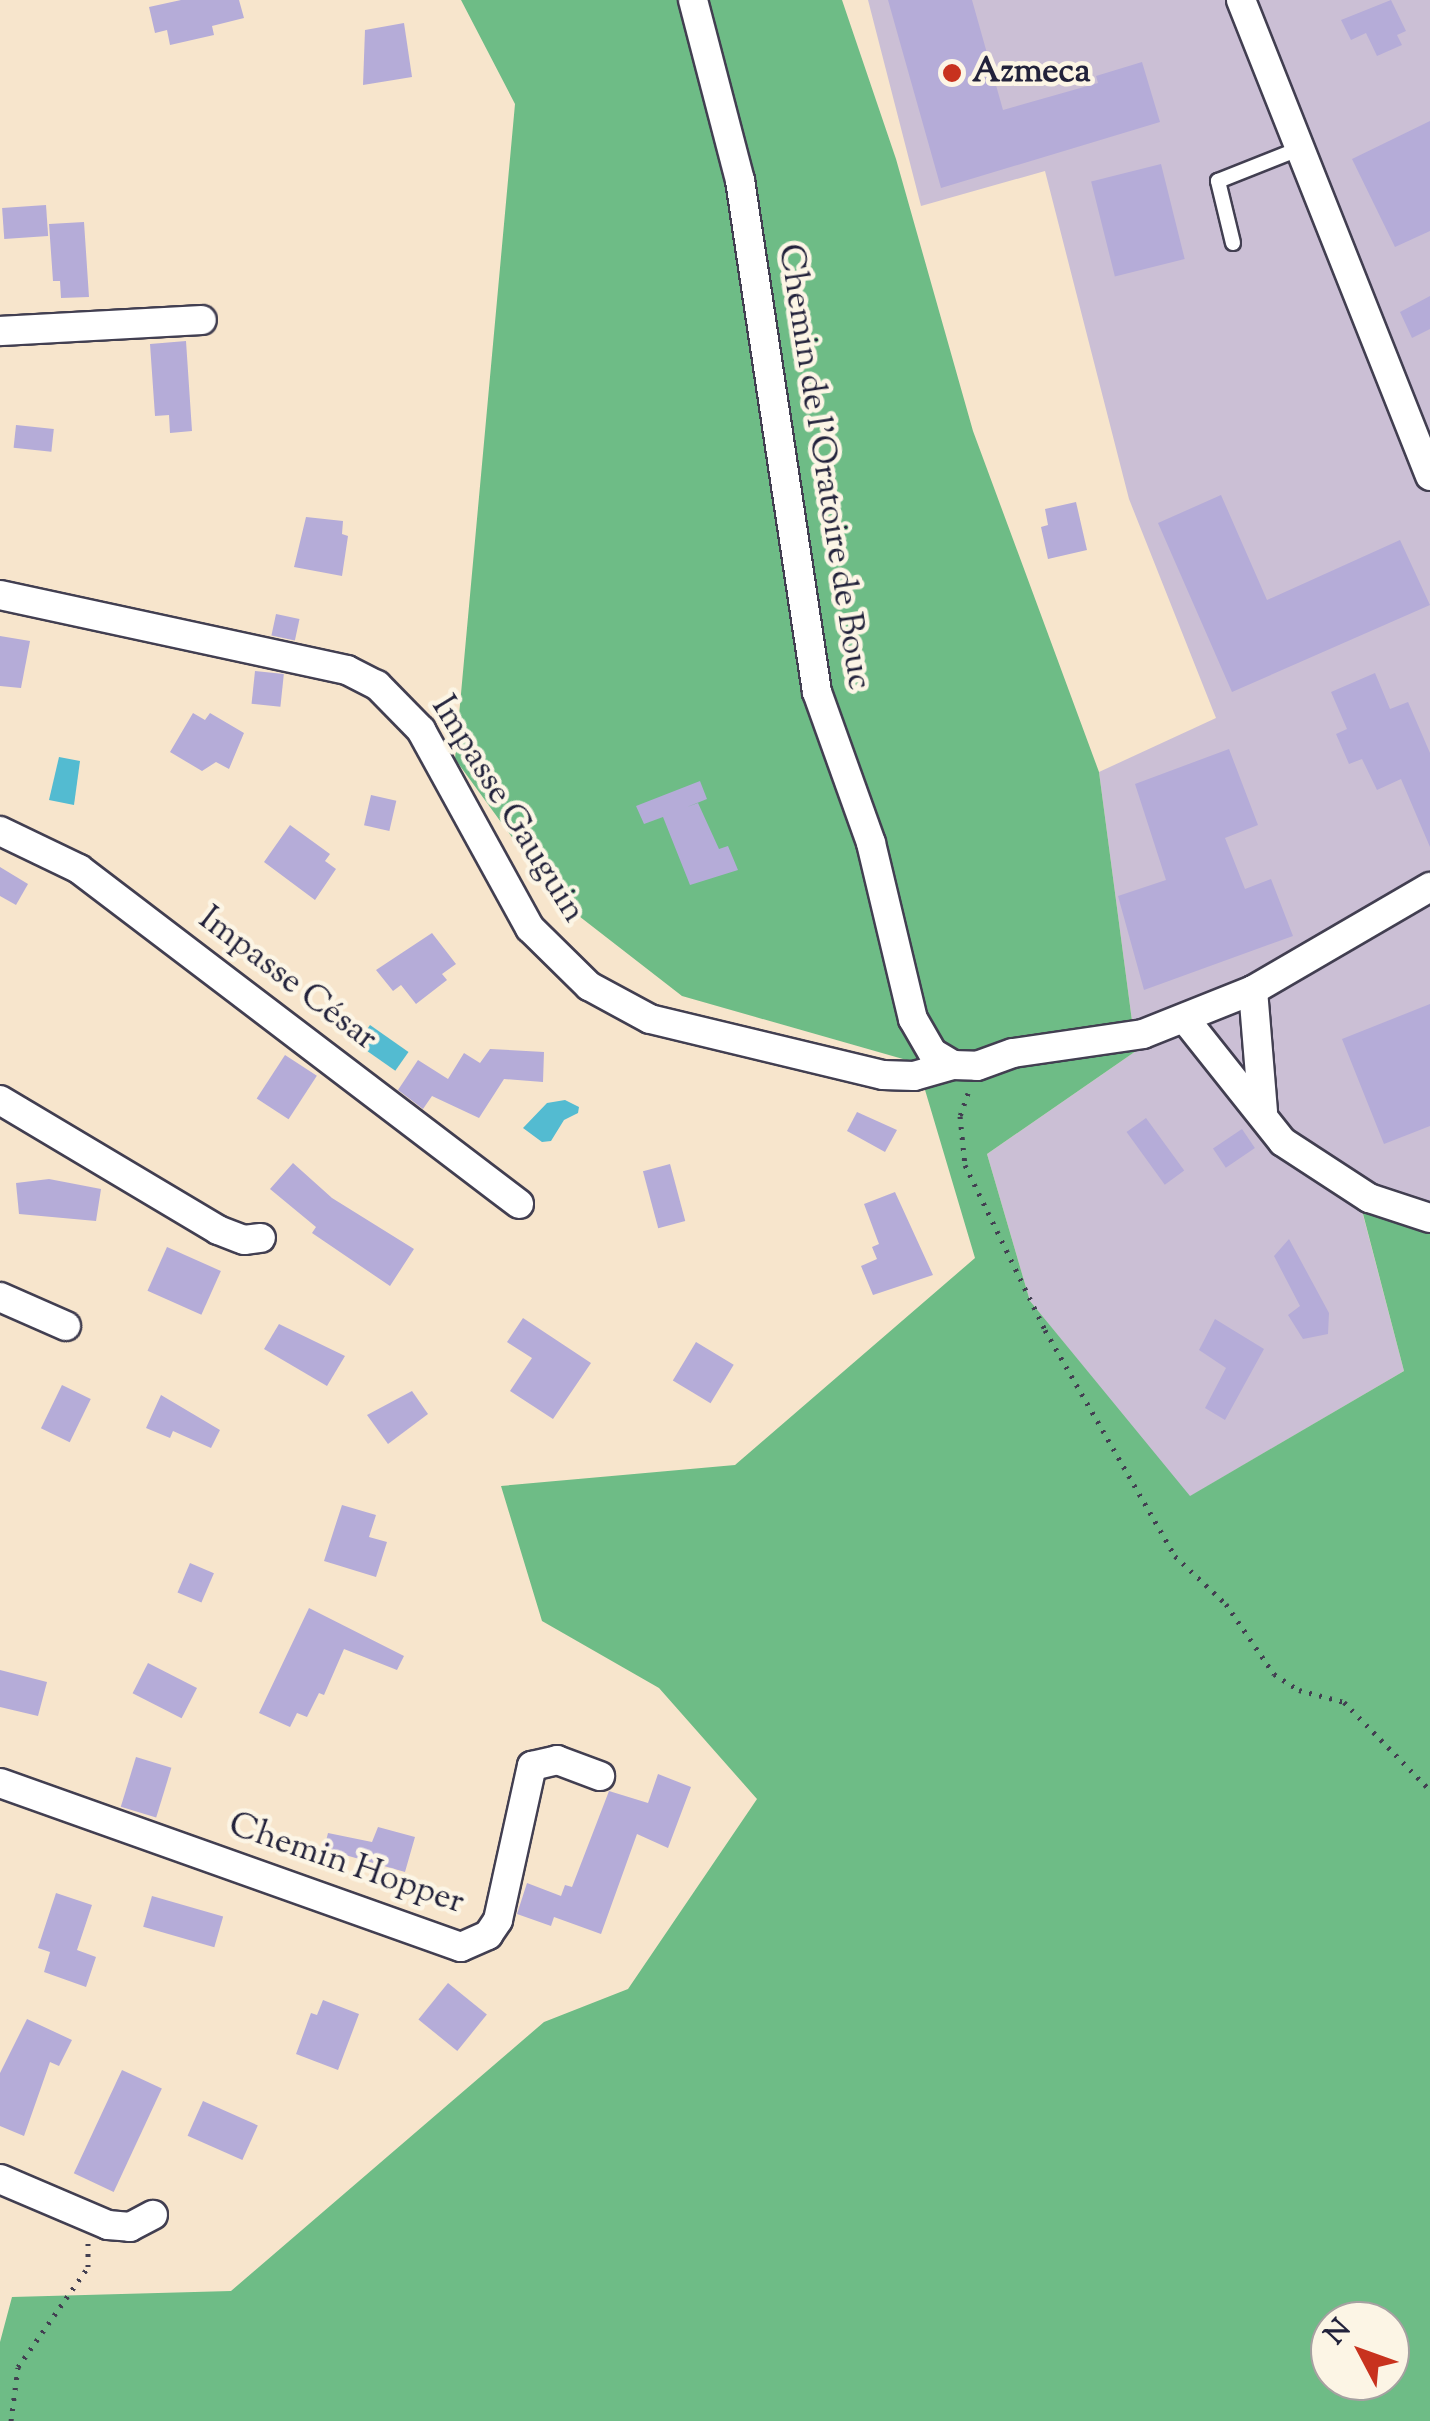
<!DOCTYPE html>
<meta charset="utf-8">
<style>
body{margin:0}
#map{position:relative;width:1430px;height:2421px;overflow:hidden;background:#f7e5cc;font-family:"Sorts Mill Goudy",serif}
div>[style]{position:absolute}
.industrial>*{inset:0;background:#cbbfd5}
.forest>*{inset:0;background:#6ebc86}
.water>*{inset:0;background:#53bbd1;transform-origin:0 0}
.building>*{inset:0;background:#b5acd8;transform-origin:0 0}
.path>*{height:5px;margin-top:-2.5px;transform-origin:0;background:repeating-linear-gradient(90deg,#423f51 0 2.5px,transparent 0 10.5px)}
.roads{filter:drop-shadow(2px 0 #423f51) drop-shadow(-2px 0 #423f51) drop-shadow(0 2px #423f51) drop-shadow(0 -2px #423f51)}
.service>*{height:14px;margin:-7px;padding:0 7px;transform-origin:7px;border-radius:7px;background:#fff}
.minor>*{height:28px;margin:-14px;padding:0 14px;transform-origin:14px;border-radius:14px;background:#fff}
.dots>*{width:28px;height:28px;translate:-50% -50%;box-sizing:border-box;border:5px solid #fcf5e5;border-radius:50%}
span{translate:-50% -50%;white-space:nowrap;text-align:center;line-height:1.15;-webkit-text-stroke:9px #fcf5e5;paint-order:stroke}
.poi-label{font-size:35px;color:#22223b;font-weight:700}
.left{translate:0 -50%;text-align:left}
.street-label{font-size:35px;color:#22223b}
.north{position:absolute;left:1310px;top:2301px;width:100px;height:100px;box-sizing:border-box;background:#fcf5e5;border:2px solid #a5a1a1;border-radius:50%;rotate:311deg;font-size:28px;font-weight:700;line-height:40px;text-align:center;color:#22223b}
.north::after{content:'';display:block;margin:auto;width:35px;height:45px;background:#c8321e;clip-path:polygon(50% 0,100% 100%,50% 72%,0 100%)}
</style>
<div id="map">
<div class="industrial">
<i style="clip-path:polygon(868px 0,1430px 0,1430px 1232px,1362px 1211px,1404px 1371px,1189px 1497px,1030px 1301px,987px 1154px,1136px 1051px,1099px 772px,1216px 718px,1129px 499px,1045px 171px,921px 206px)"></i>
</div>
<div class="forest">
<i style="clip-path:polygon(evenodd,461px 0,842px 0,896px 159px,973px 431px,1099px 772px,1136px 1051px,987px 1154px,1030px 1301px,1190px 1496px,1404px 1371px,1362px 1210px,1430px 1232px,1430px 2421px,0 2421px,0 2342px,12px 2297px,231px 2291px,544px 2022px,628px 1989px,757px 1799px,659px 1688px,542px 1621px,501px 1486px,735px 1465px,975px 1258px,917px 1063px,682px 996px,557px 899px,455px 759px,515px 104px,461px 0,1330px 2321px,1390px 2321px,1390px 2381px,1330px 2381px,1330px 2321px)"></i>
</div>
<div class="water">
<i style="clip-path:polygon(59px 757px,80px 761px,74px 805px,49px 800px)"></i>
<i style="left:370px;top:1025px;width:47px;height:23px;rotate:35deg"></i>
<i style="clip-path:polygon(565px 1100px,579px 1107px,578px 1113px,564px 1120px,551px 1141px,542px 1142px,523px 1128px,547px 1103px)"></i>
</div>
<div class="building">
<i style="clip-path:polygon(181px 0,239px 0,244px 18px,212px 26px,214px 35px,170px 45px,167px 30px,155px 33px,149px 7px)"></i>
<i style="clip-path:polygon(888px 0,972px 0,1003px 110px,1098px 83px,1096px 76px,1142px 62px,1160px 122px,941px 188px)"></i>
<i style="clip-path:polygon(1391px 0,1406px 31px,1397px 35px,1402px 45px,1377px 56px,1366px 33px,1351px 40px,1341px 20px)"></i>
<i style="clip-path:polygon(404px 23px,412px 77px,363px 85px,365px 30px)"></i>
<i style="clip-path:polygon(1430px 121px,1430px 231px,1395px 247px,1352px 159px)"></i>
<i style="left:1161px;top:164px;width:98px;height:72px;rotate:76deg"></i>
<i style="left:46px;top:205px;width:31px;height:44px;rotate:86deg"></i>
<i style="clip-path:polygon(84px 222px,89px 297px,61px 298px,60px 281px,53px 281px,49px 224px)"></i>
<i style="clip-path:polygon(1430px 296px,1430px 329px,1412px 338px,1400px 312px)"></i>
<i style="clip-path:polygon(186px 341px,192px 431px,170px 433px,169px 415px,155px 416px,150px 344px)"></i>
<i style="left:16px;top:425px;width:38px;height:23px;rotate:6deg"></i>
<i style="clip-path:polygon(1221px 495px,1267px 600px,1400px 540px,1430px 605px,1232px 692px,1158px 523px)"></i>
<i style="clip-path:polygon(1076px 502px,1087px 550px,1048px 559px,1041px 527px,1048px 525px,1045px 509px)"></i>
<i style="clip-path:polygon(306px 517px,343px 521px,342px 534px,348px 536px,342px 576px,294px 567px)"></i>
<i style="left:276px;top:614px;width:24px;height:22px;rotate:12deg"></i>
<i style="clip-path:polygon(0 636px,30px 641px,21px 688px,0 686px)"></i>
<i style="left:255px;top:671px;width:29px;height:33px;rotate:6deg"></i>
<i style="clip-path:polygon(1375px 673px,1390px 709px,1408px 702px,1430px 753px,1430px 847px,1401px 779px,1377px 790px,1362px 759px,1349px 764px,1336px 734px,1347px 729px,1331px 692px)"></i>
<i style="clip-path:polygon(193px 713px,205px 720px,210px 713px,244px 733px,229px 769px,216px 762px,202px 771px,170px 752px)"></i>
<i style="clip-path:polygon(1229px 749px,1258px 825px,1225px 838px,1245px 889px,1271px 879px,1293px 936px,1144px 990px,1118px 896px,1166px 880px,1135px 784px)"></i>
<i style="clip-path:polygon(700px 781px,707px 799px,687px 807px,698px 803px,719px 849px,728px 846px,738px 870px,690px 885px,663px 817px,644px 824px,636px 806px)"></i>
<i style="left:371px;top:795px;width:26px;height:31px;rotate:13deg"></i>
<i style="clip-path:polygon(290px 825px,330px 854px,325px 861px,336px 869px,315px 900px,264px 862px)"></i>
<i style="clip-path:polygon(0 867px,28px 884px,16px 905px,0 896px)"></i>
<i style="clip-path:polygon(432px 933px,456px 964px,442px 974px,447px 980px,416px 1004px,401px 985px,393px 991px,376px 970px)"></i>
<i style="clip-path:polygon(1430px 1004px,1430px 1126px,1384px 1144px,1342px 1039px)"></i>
<i style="clip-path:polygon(490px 1049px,544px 1052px,543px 1082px,504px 1079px,479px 1118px,432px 1096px,423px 1109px,398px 1090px,418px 1060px,448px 1079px,464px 1053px,480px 1063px)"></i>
<i style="left:285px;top:1055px;width:38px;height:52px;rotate:33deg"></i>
<i style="clip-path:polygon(857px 1112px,897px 1130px,885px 1152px,847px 1131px)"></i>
<i style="left:1146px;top:1118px;width:65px;height:24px;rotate:54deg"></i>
<i style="left:1242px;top:1129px;width:23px;height:35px;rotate:56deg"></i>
<i style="clip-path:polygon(293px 1163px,332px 1198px,414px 1249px,390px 1286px,312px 1233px,316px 1227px,270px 1189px)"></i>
<i style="left:670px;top:1164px;width:59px;height:28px;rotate:75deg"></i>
<i style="clip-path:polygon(49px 1179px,101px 1189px,96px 1221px,19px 1214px,16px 1183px)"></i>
<i style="clip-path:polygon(895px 1192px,933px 1275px,873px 1295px,861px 1266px,877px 1259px,872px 1247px,879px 1244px,864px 1204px)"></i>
<i style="clip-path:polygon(1289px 1239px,1329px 1313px,1328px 1334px,1303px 1339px,1288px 1315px,1300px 1306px,1274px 1256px)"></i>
<i style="left:167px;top:1247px;width:59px;height:48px;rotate:24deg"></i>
<i style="clip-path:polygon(523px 1318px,591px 1363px,553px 1419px,510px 1391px,532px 1358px,507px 1342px)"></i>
<i style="clip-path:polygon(1215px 1319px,1264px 1349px,1225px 1420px,1205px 1408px,1226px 1368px,1199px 1350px)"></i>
<i style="clip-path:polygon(279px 1324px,345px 1356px,327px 1386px,264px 1349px)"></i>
<i style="left:696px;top:1342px;width:44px;height:45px;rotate:31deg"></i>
<i style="left:62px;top:1385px;width:32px;height:48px;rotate:26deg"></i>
<i style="clip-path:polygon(412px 1391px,428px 1414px,388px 1444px,367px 1415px)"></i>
<i style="clip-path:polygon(161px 1395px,220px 1430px,211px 1448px,173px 1431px,170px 1438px,146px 1428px)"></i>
<i style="clip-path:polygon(342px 1505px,376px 1515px,369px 1537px,387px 1542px,376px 1577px,324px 1561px)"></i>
<i style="left:190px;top:1563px;width:26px;height:32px;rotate:23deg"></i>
<i style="clip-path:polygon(309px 1608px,404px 1656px,397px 1670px,344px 1649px,324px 1695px,319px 1693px,307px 1717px,297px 1713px,290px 1727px,259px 1713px)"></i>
<i style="left:148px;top:1663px;width:55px;height:34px;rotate:27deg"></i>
<i style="clip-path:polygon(0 1670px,47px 1682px,38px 1716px,0 1707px)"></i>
<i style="left:136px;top:1757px;width:37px;height:52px;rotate:17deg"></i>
<i style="clip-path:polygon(658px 1774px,691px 1787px,668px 1848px,637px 1834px,601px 1934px,554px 1917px,551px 1926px,517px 1914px,527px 1883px,561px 1896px,565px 1885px,572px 1887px,609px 1791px,648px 1803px)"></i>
<i style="clip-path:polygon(378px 1827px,415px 1837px,405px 1872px,324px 1849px,328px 1833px,372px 1842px)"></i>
<i style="clip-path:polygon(56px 1893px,92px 1905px,77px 1950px,96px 1957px,86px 1987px,44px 1972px,50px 1952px,38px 1948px)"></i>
<i style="left:152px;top:1896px;width:74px;height:32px;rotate:16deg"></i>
<i style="left:448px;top:1983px;width:50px;height:47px;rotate:39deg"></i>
<i style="clip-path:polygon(323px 2000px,359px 2014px,338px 2070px,296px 2054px,311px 2013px,317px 2015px)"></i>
<i style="clip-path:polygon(27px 2019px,72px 2040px,59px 2066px,50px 2062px,24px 2136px,0 2126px,0 2073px)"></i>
<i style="left:122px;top:2070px;width:44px;height:114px;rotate:25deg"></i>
<i style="left:203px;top:2101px;width:60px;height:38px;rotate:24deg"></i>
</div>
<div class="path">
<i style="left:968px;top:1093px;width:24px;rotate:109deg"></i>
<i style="left:960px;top:1116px;width:49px;rotate:84.2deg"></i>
<i style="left:965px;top:1165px;width:183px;rotate:64.1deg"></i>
<i style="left:1045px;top:1330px;width:261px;rotate:60.1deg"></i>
<i style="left:1175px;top:1556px;width:70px;rotate:43.3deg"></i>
<i style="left:1226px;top:1604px;width:85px;rotate:55.6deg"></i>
<i style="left:1274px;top:1674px;width:30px;rotate:33deg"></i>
<i style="left:1299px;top:1690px;width:47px;rotate:14.9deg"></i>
<i style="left:1344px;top:1702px;width:123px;rotate:45.7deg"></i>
<i style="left:11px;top:2421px;width:54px;rotate:-82.6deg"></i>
<i style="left:18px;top:2367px;width:122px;rotate:-55deg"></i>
<i style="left:88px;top:2267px;width:24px;rotate:-90deg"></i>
</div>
<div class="roads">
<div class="service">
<i style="left:1233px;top:243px;width:64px;rotate:-103.6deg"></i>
<i style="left:1218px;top:181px;width:84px;rotate:-21.7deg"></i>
</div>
<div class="minor">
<i style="left:693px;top:0;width:186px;rotate:75.4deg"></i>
<i style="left:740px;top:180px;width:518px;rotate:81.45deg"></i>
<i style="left:817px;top:692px;width:160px;rotate:70.3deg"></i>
<i style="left:871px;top:843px;width:181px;rotate:76.6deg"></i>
<i style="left:913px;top:1019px;width:39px;rotate:60deg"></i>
<i style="left:933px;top:1053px;width:23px;rotate:31deg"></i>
<i style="left:953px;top:1065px;width:24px;rotate:2deg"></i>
<i style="left:977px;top:1066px;width:38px;rotate:-20deg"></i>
<i style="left:1013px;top:1053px;width:131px;rotate:-8.3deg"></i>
<i style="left:1143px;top:1034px;width:118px;rotate:-21.8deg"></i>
<i style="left:1253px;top:990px;width:205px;rotate:-30.2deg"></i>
<i style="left:1241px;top:0;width:512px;rotate:68.34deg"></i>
<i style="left:0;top:331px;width:202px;rotate:-3.1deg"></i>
<i style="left:0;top:595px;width:355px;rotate:12.2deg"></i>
<i style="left:347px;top:670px;width:34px;rotate:27deg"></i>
<i style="left:377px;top:685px;width:63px;rotate:45.6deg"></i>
<i style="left:421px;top:730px;width:226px;rotate:61.2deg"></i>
<i style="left:530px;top:928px;width:83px;rotate:44.5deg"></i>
<i style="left:589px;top:986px;width:69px;rotate:28.4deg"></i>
<i style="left:650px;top:1019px;width:240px;rotate:13.5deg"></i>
<i style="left:883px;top:1075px;width:31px;rotate:2deg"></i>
<i style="left:914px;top:1076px;width:41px;rotate:-15.8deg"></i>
<i style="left:0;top:831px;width:88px;rotate:25.7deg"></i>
<i style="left:79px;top:869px;width:553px;rotate:37.28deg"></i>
<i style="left:1253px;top:990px;width:122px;rotate:85.3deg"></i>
<i style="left:1185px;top:1019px;width:157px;rotate:51.5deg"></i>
<i style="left:1283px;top:1142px;width:103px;rotate:33.1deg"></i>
<i style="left:1369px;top:1198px;width:64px;rotate:18.2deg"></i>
<i style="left:0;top:1100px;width:254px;rotate:30.8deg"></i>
<i style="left:218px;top:1230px;width:28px;rotate:21deg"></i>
<i style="left:244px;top:1240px;width:17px;rotate:-7deg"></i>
<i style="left:0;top:1297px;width:72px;rotate:23.7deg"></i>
<i style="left:0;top:1783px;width:489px;rotate:19.6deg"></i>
<i style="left:461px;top:1947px;width:30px;rotate:-24deg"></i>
<i style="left:488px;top:1935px;width:18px;rotate:-56deg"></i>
<i style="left:498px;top:1920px;width:158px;rotate:-77.6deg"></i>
<i style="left:532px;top:1766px;width:26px;rotate:-13deg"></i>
<i style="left:557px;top:1760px;width:46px;rotate:20.4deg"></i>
<i style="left:0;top:2179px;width:117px;rotate:23.1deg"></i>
<i style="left:108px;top:2225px;width:22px;rotate:5deg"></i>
<i style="left:130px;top:2227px;width:26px;rotate:-28deg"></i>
</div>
</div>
<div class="dots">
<i style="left:952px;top:73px;background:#c8321e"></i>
</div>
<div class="poi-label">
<span class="left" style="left:972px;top:73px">Azmeca</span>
</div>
<div class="street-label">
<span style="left:823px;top:467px;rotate:81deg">Chemin de l'Oratoire de Bouc</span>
<span style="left:507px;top:810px;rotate:58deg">Impasse Gauguin</span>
<span style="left:287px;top:980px;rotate:37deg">Impasse César</span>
<span style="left:346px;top:1865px;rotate:19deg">Chemin Hopper</span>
</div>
<div class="north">N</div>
</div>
